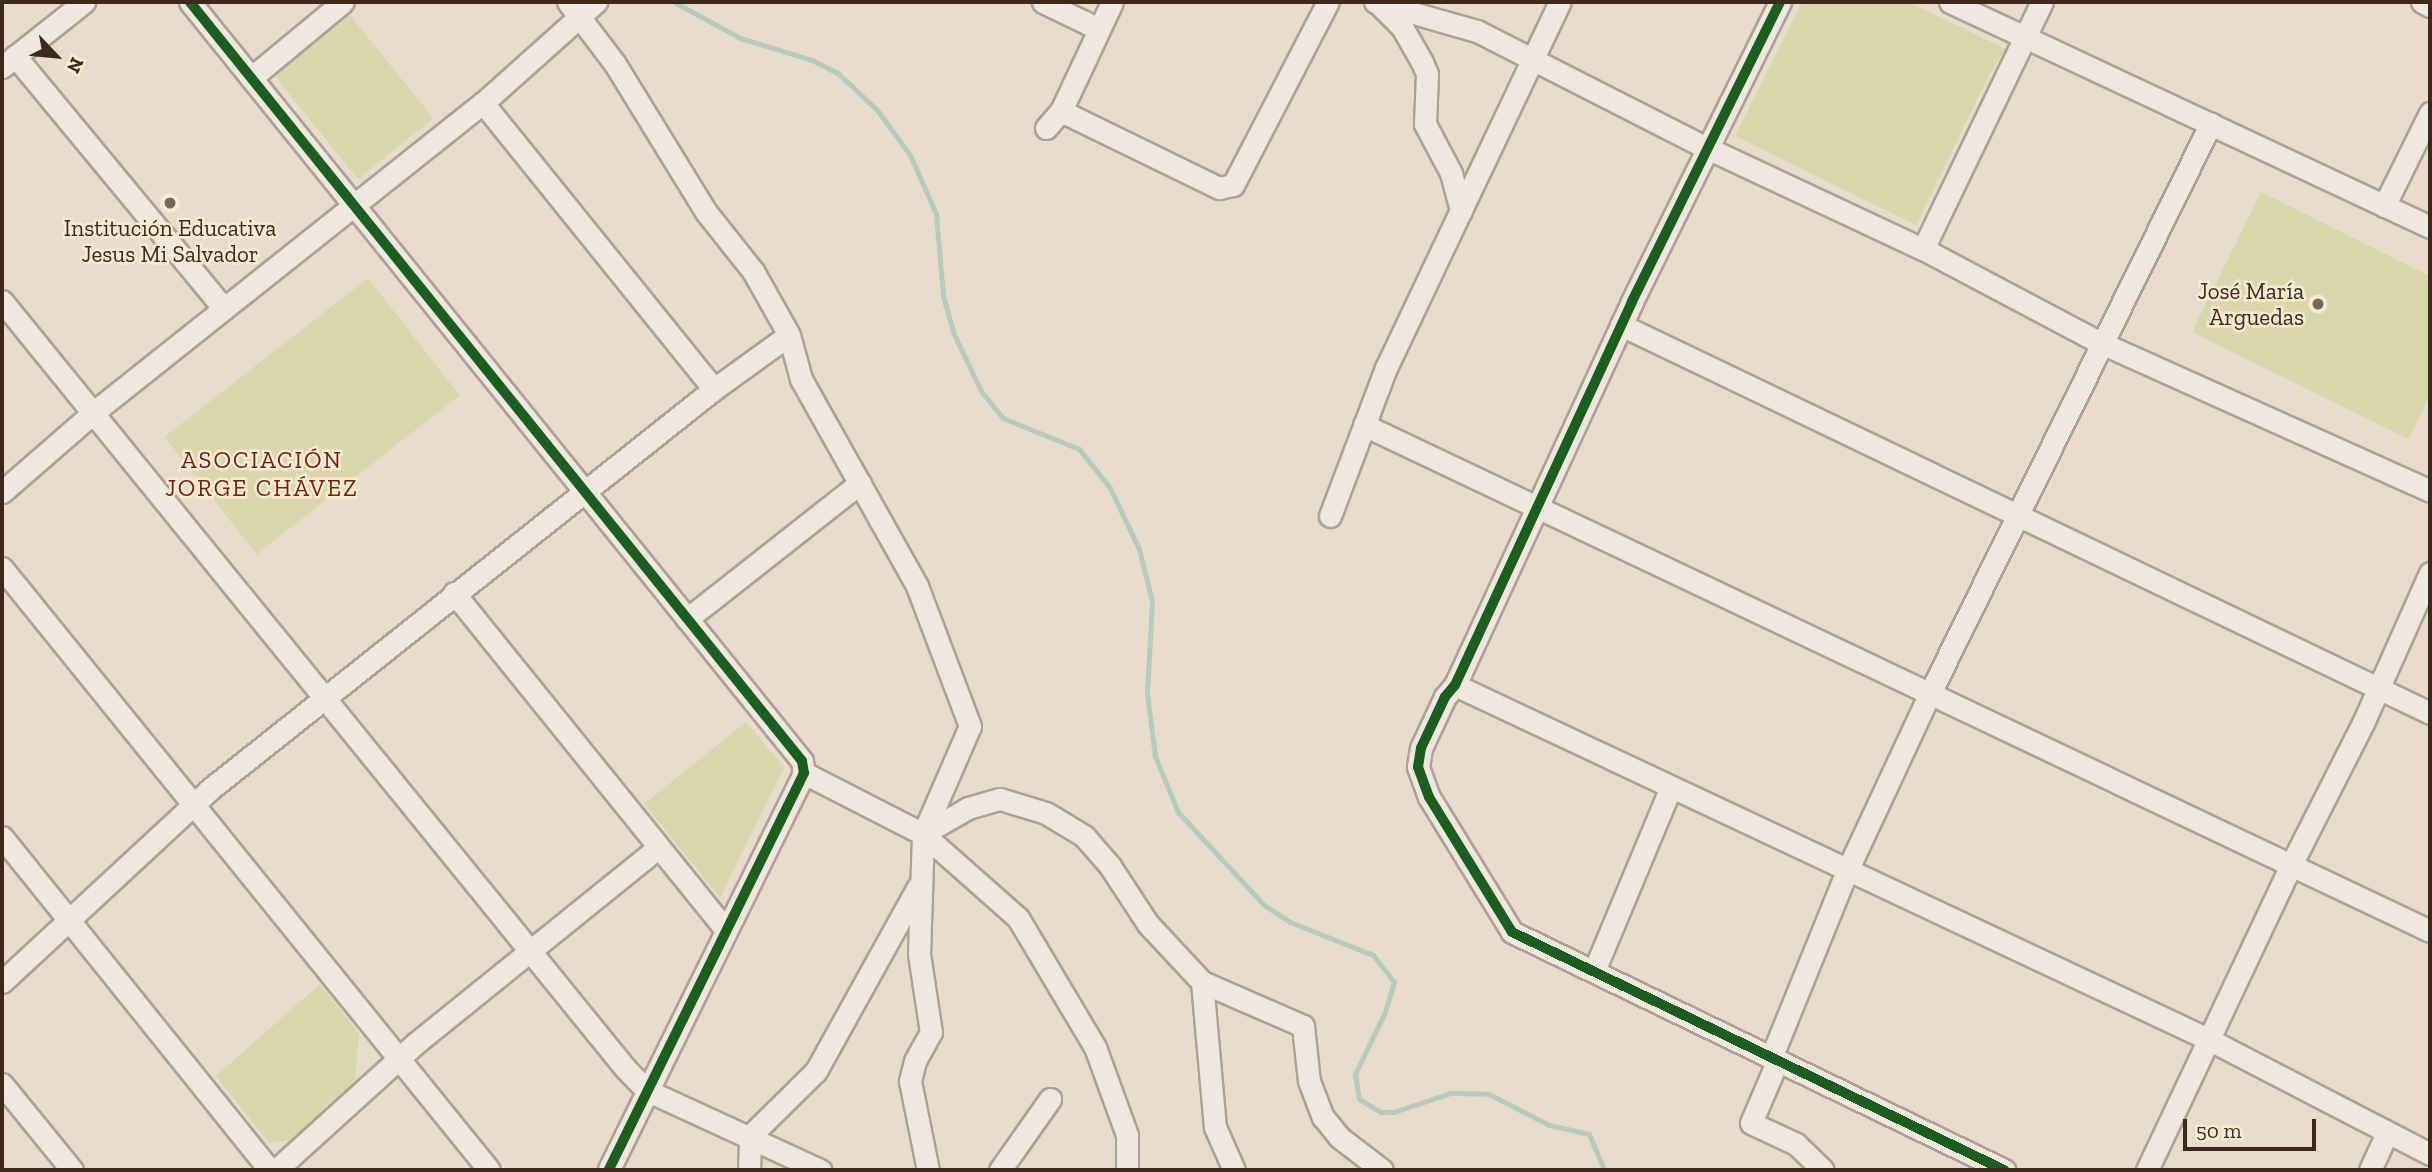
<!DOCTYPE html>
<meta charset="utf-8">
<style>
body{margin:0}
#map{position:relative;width:2432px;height:1172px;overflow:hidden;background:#e8ddcc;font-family:"Zilla Slab",serif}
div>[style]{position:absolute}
.green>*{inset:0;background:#dbd7ad;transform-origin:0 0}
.stream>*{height:5px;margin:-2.5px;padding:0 2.5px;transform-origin:2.5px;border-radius:2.5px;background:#b8ccbe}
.roads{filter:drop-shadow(2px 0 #ada295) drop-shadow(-2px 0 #ada295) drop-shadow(0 2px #ada295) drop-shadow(0 -2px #ada295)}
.minor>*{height:21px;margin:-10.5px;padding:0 10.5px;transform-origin:10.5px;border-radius:10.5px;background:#efe8df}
.cycleway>*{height:10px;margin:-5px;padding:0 5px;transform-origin:5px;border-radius:5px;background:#1b5e20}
.dots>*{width:19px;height:19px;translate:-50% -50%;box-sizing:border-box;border:4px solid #f9ead2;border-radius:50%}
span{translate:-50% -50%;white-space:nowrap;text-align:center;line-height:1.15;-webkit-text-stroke:5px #f9ead2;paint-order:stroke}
.poi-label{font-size:23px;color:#3d291c}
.right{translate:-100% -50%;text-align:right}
.neighbourhood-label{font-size:24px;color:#6e2217;letter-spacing:2px}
.frame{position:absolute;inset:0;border:4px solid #3d291c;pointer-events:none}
.north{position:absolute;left:21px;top:21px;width:70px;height:70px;-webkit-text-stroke:5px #f9ead2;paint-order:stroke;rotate:116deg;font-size:19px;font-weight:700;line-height:28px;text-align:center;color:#3d291c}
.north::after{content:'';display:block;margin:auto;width:24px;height:32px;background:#3d291c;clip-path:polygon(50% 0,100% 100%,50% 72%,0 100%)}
.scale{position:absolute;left:2183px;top:1119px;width:133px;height:32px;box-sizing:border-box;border:4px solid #3d291c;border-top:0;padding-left:9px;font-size:21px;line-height:24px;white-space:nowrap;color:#3d291c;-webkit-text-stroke:5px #f9ead2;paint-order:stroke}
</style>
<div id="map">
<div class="green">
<i style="clip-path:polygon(1802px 2px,1909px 2px,2006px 49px,1990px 73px,1916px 225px,1735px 136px)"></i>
<i style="left:349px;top:14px;width:134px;height:97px;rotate:51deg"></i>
<i style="clip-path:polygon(2261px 192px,2430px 276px,2430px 395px,2408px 439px,2192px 332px)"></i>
<i style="left:368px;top:278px;width:149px;height:258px;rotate:52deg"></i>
<i style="clip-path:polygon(746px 722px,784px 767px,720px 898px,644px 804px)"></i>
<i style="clip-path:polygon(320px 984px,359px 1033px,355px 1081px,291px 1140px,269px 1143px,216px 1076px)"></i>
</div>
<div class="stream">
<i style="left:674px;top:2px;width:75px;rotate:28.6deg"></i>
<i style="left:740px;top:38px;width:75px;rotate:17deg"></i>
<i style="left:812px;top:60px;width:29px;rotate:27deg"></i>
<i style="left:838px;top:73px;width:55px;rotate:43.5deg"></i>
<i style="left:878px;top:111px;width:54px;rotate:54deg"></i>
<i style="left:910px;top:155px;width:64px;rotate:66.2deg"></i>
<i style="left:936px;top:214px;width:82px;rotate:85.1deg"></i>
<i style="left:943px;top:296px;width:37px;rotate:74deg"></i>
<i style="left:953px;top:332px;width:65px;rotate:64.6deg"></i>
<i style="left:981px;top:391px;width:35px;rotate:51deg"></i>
<i style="left:1003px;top:418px;width:82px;rotate:22.2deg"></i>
<i style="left:1079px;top:449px;width:50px;rotate:51.5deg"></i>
<i style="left:1110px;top:488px;width:68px;rotate:64.6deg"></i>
<i style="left:1139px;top:549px;width:54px;rotate:76deg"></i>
<i style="left:1152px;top:601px;width:92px;rotate:93.1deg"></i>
<i style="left:1147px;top:693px;width:64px;rotate:82.8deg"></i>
<i style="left:1155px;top:756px;width:61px;rotate:67.7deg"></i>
<i style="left:1178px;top:812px;width:127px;rotate:47.2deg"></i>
<i style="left:1264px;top:905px;width:31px;rotate:33deg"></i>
<i style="left:1290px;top:922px;width:89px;rotate:21.7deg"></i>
<i style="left:1373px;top:955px;width:34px;rotate:52deg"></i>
<i style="left:1394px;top:982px;width:34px;rotate:107deg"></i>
<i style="left:1384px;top:1014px;width:67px;rotate:115.8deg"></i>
<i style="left:1355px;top:1074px;width:25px;rotate:81deg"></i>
<i style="left:1359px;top:1099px;width:26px;rotate:31deg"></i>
<i style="left:1381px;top:1112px;width:13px"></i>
<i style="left:1394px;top:1112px;width:59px;rotate:-18.7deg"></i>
<i style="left:1450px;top:1093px;width:39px;rotate:1deg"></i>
<i style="left:1489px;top:1094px;width:68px;rotate:27.3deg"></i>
<i style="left:1549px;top:1125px;width:41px;rotate:12.7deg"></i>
<i style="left:1589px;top:1134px;width:39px;rotate:67deg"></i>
</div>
<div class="roads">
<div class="minor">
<i style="left:190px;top:2px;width:975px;rotate:51.12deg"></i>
<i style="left:802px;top:761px;width:12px;rotate:81deg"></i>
<i style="left:804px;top:773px;width:442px;rotate:116.2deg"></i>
<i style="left:568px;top:2px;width:78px;rotate:52.8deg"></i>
<i style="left:615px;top:64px;width:174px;rotate:58.4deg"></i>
<i style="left:706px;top:212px;width:75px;rotate:51.5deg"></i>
<i style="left:753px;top:271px;width:73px;rotate:60.6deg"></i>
<i style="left:789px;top:335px;width:46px;rotate:74.7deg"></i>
<i style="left:801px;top:379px;width:237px;rotate:60.7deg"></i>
<i style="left:917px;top:586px;width:150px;rotate:69.3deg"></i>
<i style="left:970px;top:726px;width:118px;rotate:113.5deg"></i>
<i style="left:923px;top:834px;width:120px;rotate:91.9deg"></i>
<i style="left:919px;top:954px;width:79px;rotate:81.3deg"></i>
<i style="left:931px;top:1032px;width:33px;rotate:119deg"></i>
<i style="left:915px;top:1061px;width:21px;rotate:104deg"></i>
<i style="left:910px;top:1081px;width:91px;rotate:78.6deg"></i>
<i style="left:1043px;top:2px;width:62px;rotate:25.7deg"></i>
<i style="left:1375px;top:2px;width:106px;rotate:15.9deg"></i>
<i style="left:1477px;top:31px;width:258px;rotate:27deg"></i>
<i style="left:1707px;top:148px;width:238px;rotate:25.1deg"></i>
<i style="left:1923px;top:249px;width:199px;rotate:27.9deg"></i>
<i style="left:2099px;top:342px;width:363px;rotate:24.2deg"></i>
<i style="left:1780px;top:2px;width:335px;rotate:116.3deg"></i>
<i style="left:1632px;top:302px;width:422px;rotate:114.8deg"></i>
<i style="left:1455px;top:685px;width:16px;rotate:130deg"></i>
<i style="left:1445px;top:697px;width:56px;rotate:115.2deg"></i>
<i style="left:1421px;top:748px;width:19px;rotate:99deg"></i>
<i style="left:1418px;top:767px;width:32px;rotate:70deg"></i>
<i style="left:1429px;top:797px;width:158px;rotate:58.4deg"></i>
<i style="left:1512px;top:932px;width:547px;rotate:25.81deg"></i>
<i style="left:1950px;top:2px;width:530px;rotate:25.11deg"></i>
<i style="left:2422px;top:2px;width:9px;rotate:27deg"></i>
<i style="left:1378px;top:3px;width:34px;rotate:45deg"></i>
<i style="left:1402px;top:27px;width:40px;rotate:60.3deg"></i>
<i style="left:1422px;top:62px;width:13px;rotate:67deg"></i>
<i style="left:1427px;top:74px;width:50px;rotate:92.3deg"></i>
<i style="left:1425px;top:124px;width:55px;rotate:62deg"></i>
<i style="left:1451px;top:173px;width:39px;rotate:75deg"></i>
<i style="left:15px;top:56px;width:328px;rotate:50.4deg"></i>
<i style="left:2px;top:67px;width:105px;rotate:-38.4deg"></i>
<i style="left:251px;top:78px;width:119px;rotate:-39.6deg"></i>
<i style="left:483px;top:103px;width:368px;rotate:51.1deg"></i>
<i style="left:1061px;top:111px;width:176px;rotate:26deg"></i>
<i style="left:1219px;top:188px;width:14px;rotate:-12deg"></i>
<i style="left:1233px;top:185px;width:206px;rotate:-62.6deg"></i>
<i style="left:1046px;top:128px;width:23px;rotate:-49deg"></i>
<i style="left:1061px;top:111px;width:120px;rotate:-64.9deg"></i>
<i style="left:2384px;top:206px;width:104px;rotate:-63.7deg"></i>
<i style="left:1923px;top:249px;width:274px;rotate:-64.3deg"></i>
<i style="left:2px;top:301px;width:988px;rotate:50.91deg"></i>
<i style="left:625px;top:1068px;width:30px;rotate:46deg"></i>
<i style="left:646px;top:1090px;width:192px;rotate:24.7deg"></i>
<i style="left:1621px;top:325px;width:897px;rotate:25.62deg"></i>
<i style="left:1364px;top:425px;width:1180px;rotate:25.39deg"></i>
<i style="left:2px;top:492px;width:122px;rotate:-41deg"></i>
<i style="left:94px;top:412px;width:497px;rotate:-38.5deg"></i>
<i style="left:483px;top:103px;width:152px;rotate:-41.8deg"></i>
<i style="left:1330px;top:516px;width:158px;rotate:-69.3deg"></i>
<i style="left:1386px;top:368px;width:405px;rotate:-64.6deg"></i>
<i style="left:2px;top:568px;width:774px;rotate:51.03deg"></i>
<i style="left:454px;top:593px;width:433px;rotate:51.1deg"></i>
<i style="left:687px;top:619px;width:220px;rotate:-38.2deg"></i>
<i style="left:1455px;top:685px;width:832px;rotate:25.18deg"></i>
<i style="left:2208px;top:1039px;width:250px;rotate:27.4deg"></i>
<i style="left:804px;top:773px;width:134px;rotate:27.1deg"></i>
<i style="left:923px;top:834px;width:127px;rotate:41.5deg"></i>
<i style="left:1018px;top:918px;width:150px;rotate:59.2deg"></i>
<i style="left:1095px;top:1047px;width:94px;rotate:70deg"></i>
<i style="left:1127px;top:1135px;width:35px;rotate:90deg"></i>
<i style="left:923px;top:834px;width:52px;rotate:-30deg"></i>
<i style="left:968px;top:808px;width:33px;rotate:-16deg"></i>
<i style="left:1000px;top:799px;width:48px;rotate:16.9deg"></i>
<i style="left:1046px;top:813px;width:44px;rotate:31.2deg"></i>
<i style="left:1084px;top:836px;width:40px;rotate:49deg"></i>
<i style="left:1110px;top:866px;width:69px;rotate:56.8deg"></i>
<i style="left:1148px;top:924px;width:79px;rotate:47deg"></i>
<i style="left:1202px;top:982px;width:146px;rotate:84.9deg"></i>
<i style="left:1215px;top:1127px;width:47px;rotate:66.2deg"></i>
<i style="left:2px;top:837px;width:427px;rotate:51.2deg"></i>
<i style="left:1594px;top:971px;width:197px;rotate:-67.3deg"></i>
<i style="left:2px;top:982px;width:282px;rotate:-42.8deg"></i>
<i style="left:209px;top:790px;width:645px;rotate:-38.45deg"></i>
<i style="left:714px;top:389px;width:92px;rotate:-35.8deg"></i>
<i style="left:1202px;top:982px;width:110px;rotate:23.5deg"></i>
<i style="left:1303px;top:1026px;width:55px;rotate:83.8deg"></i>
<i style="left:1309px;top:1081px;width:39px;rotate:69deg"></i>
<i style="left:1323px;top:1117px;width:26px;rotate:51deg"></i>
<i style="left:1339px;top:1137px;width:54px;rotate:37.5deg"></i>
<i style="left:1771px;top:1058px;width:202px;rotate:-67.9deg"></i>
<i style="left:1847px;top:871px;width:199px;rotate:-65deg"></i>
<i style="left:1931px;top:691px;width:633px;rotate:-63.76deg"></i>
<i style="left:1777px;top:1062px;width:66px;rotate:113.1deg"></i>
<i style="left:1751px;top:1123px;width:50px;rotate:25deg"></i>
<i style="left:1796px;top:1144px;width:37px;rotate:44deg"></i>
<i style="left:2px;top:1084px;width:111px;rotate:50.9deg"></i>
<i style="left:276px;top:1170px;width:189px;rotate:-42.2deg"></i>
<i style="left:416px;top:1043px;width:311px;rotate:-38.9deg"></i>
<i style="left:749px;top:1170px;width:34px;rotate:-88deg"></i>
<i style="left:750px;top:1136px;width:93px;rotate:-44.6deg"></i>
<i style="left:816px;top:1071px;width:210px;rotate:-61deg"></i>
<i style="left:1000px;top:1170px;width:87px;rotate:-54.8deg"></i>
<i style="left:2147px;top:1170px;width:337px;rotate:-64.7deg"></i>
<i style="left:2291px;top:865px;width:161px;rotate:-63.1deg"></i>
<i style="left:2364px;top:721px;width:162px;rotate:-66deg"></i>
<i style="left:2370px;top:1170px;width:41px;rotate:-65.3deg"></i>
</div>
</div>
<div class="cycleway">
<i style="left:190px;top:2px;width:975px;rotate:51.12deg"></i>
<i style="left:802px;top:761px;width:12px;rotate:81deg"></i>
<i style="left:804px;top:773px;width:442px;rotate:116.2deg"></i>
<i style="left:1780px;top:2px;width:335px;rotate:116.3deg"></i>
<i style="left:1632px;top:302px;width:422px;rotate:114.8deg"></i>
<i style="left:1455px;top:685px;width:16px;rotate:130deg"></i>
<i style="left:1445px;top:697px;width:56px;rotate:115.2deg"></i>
<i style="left:1421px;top:748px;width:19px;rotate:99deg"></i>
<i style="left:1418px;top:767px;width:32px;rotate:70deg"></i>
<i style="left:1429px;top:797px;width:158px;rotate:58.4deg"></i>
<i style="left:1512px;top:932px;width:547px;rotate:25.81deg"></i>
</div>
<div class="dots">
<i style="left:170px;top:203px;background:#79685a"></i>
<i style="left:2318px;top:304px;background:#79685a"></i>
</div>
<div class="poi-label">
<span style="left:170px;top:241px">Institución Educativa<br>Jesus Mi Salvador</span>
<span class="right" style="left:2304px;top:304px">José María<br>Arguedas</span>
</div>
<div class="neighbourhood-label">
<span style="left:262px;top:474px">ASOCIACIÓN<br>JORGE CHÁVEZ</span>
</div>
<div class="frame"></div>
<div class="north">N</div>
<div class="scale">50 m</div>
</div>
